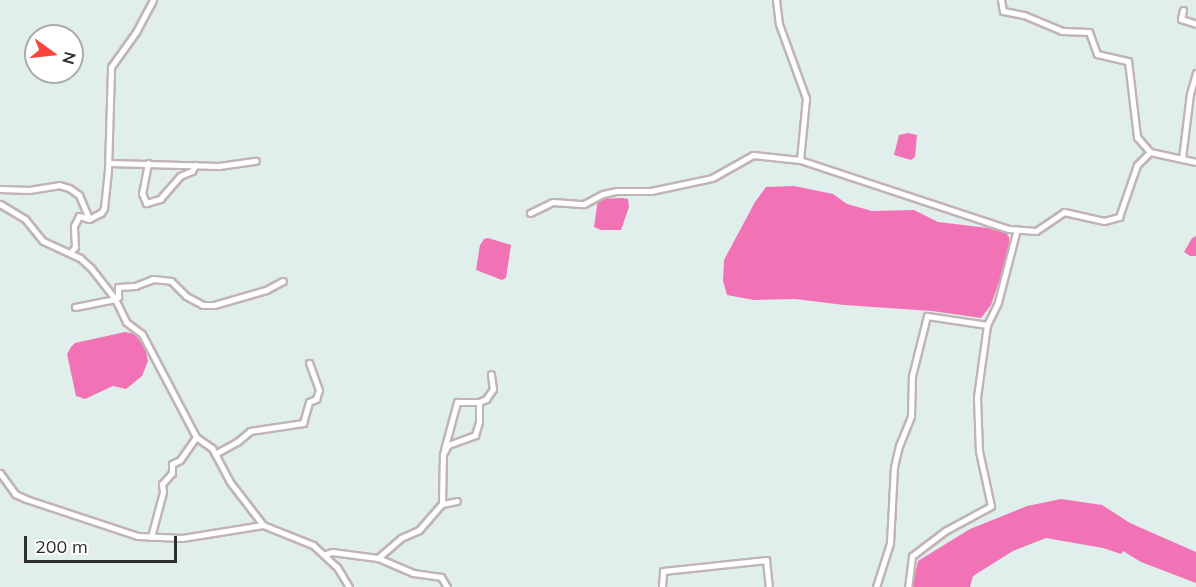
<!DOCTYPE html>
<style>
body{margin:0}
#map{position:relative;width:1196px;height:587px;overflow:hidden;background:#e0efec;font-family:Mulish,sans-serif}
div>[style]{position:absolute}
.water>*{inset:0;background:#f272b6}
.roads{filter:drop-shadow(2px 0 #c1b4b4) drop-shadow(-2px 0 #c1b4b4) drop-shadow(0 2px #c1b4b4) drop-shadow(0 -2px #c1b4b4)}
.minor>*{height:5px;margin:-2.5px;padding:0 2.5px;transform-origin:2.5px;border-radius:2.5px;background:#fff}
span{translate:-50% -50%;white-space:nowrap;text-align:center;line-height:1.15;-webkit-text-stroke:4.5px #fff;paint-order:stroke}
.north{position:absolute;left:24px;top:24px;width:60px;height:60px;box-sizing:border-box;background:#fff;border:2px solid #ababab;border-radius:50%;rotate:105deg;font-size:16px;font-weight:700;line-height:24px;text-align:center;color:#2e2e2e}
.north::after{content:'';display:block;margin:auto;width:21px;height:27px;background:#fe423e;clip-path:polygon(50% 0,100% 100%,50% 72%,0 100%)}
.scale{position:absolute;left:24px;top:536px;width:153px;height:27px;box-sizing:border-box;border:3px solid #2e2e2e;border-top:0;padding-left:8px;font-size:18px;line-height:21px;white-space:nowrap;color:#2e2e2e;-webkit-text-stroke:4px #fff;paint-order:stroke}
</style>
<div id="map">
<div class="water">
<i style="clip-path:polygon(908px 133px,917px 135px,915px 157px,911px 160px,894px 155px,899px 135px)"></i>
<i style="clip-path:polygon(794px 186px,833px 194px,847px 204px,872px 211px,914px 210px,938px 222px,988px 228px,1006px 233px,1009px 237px,1010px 249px,991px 305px,981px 318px,932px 311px,844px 305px,795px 299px,754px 300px,727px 295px,723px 281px,724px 260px,755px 202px,766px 187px)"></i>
<i style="clip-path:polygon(622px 198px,628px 199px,629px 207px,621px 230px,601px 230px,594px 227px,598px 199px)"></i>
<i style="clip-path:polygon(1196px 236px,1196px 256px,1190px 256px,1184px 252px,1192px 238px)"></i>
<i style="clip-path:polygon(488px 238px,511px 245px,506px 278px,502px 280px,476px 270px,480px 245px,484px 239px)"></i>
<i style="clip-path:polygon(125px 332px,135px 334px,145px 348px,148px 361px,142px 376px,126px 389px,113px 386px,85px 399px,76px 396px,67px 354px,71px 347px,75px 343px)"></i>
<i style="clip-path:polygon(1061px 499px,1102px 505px,1130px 523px,1196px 552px,1196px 583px,1141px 562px,1123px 551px,1121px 554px,1103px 548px,1046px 538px,1013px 551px,973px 576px,970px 587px,912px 587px,918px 561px,970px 529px,1027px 506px)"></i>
</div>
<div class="roads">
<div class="minor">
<i style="left:776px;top:0;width:24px;rotate:83deg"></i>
<i style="left:779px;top:24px;width:79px;rotate:70deg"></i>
<i style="left:806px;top:98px;width:62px;rotate:95.5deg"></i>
<i style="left:1001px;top:0;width:11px;rotate:80deg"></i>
<i style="left:1003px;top:11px;width:21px;rotate:11deg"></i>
<i style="left:1024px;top:15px;width:41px;rotate:22.8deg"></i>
<i style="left:1062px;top:31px;width:27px;rotate:2deg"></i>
<i style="left:1089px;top:32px;width:23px;rotate:70deg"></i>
<i style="left:1097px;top:54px;width:32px;rotate:13deg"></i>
<i style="left:1128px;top:61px;width:77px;rotate:83.2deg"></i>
<i style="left:1137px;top:137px;width:20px;rotate:49deg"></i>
<i style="left:1183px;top:10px;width:9px;rotate:103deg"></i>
<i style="left:1181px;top:19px;width:16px;rotate:18deg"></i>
<i style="left:1182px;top:158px;width:64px;rotate:-82.9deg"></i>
<i style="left:1190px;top:94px;width:22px;rotate:-74deg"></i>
<i style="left:109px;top:163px;width:110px;rotate:1.6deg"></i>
<i style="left:219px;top:166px;width:37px;rotate:-8deg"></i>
<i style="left:148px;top:163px;width:31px;rotate:101deg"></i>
<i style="left:142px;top:193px;width:11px;rotate:68deg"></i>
<i style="left:146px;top:203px;width:15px;rotate:-16deg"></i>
<i style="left:160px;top:199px;width:30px;rotate:-49deg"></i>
<i style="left:180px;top:176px;width:13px;rotate:-23deg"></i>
<i style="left:192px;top:171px;width:7px;rotate:-63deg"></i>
<i style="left:0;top:189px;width:29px;rotate:2deg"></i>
<i style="left:29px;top:190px;width:30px;rotate:-9deg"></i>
<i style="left:59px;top:185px;width:10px;rotate:17deg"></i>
<i style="left:69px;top:188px;width:12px;rotate:35deg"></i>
<i style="left:79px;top:195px;width:26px;rotate:67deg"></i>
<i style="left:0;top:204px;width:29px;rotate:31deg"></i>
<i style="left:25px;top:219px;width:28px;rotate:51deg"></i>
<i style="left:43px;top:241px;width:41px;rotate:24.7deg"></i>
<i style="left:80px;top:258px;width:15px;rotate:42deg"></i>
<i style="left:91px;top:268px;width:39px;rotate:52deg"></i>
<i style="left:115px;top:299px;width:25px;rotate:64deg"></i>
<i style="left:126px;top:322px;width:20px;rotate:37deg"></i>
<i style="left:142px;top:334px;width:116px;rotate:62.3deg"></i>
<i style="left:196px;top:437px;width:19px;rotate:35deg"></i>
<i style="left:212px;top:448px;width:38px;rotate:62deg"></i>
<i style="left:230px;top:482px;width:54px;rotate:52.5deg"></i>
<i style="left:263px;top:525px;width:54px;rotate:21.8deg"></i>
<i style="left:313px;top:545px;width:33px;rotate:43deg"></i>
<i style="left:337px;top:567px;width:23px;rotate:59deg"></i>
<i style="left:530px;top:213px;width:25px;rotate:-26deg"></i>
<i style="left:553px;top:202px;width:31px;rotate:4deg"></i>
<i style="left:584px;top:204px;width:21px;rotate:-28deg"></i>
<i style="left:603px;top:194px;width:13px;rotate:-13deg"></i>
<i style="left:616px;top:191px;width:35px"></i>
<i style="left:651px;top:191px;width:62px;rotate:-12deg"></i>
<i style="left:712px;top:178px;width:47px;rotate:-29.3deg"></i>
<i style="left:753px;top:155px;width:47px;rotate:6.1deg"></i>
<i style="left:800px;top:160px;width:197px;rotate:18.3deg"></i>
<i style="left:987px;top:222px;width:23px;rotate:18deg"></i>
<i style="left:1009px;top:229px;width:27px;rotate:4deg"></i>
<i style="left:1036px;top:231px;width:34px;rotate:-34deg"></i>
<i style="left:1064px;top:212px;width:41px;rotate:12.7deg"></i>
<i style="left:1104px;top:221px;width:16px;rotate:-15deg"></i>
<i style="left:1119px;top:217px;width:55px;rotate:-70.9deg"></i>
<i style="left:1137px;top:165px;width:18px;rotate:-45deg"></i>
<i style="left:1150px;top:152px;width:47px;rotate:12.3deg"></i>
<i style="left:70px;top:253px;width:8px;rotate:-50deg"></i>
<i style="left:75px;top:247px;width:21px;rotate:-93deg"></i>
<i style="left:74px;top:226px;width:11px;rotate:-63deg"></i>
<i style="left:79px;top:216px;width:10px;rotate:17deg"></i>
<i style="left:89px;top:219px;width:13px;rotate:-27deg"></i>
<i style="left:101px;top:213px;width:6px;rotate:-59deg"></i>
<i style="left:104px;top:208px;width:38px;rotate:-84deg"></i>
<i style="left:108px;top:170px;width:103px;rotate:-88.3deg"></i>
<i style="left:111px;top:67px;width:43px;rotate:-54.5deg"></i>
<i style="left:136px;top:32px;width:36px;rotate:-62deg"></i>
<i style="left:75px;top:307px;width:41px;rotate:-11.3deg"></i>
<i style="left:115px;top:299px;width:4px;rotate:-34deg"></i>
<i style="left:118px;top:297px;width:10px;rotate:-90deg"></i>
<i style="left:118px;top:287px;width:17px;rotate:-3deg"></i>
<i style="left:135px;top:286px;width:19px;rotate:-21deg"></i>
<i style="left:153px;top:279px;width:18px;rotate:6deg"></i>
<i style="left:171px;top:281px;width:21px;rotate:45deg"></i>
<i style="left:186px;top:296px;width:19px;rotate:28deg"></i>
<i style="left:203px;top:305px;width:11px"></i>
<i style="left:214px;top:305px;width:54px;rotate:-16.1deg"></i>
<i style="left:266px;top:290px;width:19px;rotate:-28deg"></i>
<i style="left:987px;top:325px;width:25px;rotate:-64deg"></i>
<i style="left:998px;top:302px;width:75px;rotate:-75.4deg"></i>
<i style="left:444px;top:450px;width:50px;rotate:-74.8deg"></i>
<i style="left:457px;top:402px;width:22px"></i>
<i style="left:215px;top:454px;width:25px;rotate:-29deg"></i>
<i style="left:237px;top:442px;width:17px;rotate:-40deg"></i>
<i style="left:250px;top:431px;width:54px;rotate:-8.6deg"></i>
<i style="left:303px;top:423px;width:22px;rotate:-74deg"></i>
<i style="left:309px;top:402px;width:8px;rotate:-23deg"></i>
<i style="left:316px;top:399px;width:9px;rotate:-72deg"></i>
<i style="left:319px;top:390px;width:29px;rotate:-110deg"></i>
<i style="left:0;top:473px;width:26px;rotate:54deg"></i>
<i style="left:15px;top:494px;width:12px;rotate:24deg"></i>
<i style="left:26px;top:499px;width:118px;rotate:18.3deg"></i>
<i style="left:138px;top:536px;width:44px;rotate:2.6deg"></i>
<i style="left:182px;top:538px;width:82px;rotate:-9.1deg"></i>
<i style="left:442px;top:504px;width:15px;rotate:-11deg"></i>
<i style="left:151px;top:537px;width:47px;rotate:-75.1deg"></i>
<i style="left:163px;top:492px;width:8px;rotate:-97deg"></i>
<i style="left:162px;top:484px;width:15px;rotate:-48deg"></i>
<i style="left:172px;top:473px;width:9px;rotate:-90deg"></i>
<i style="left:172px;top:464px;width:9px;rotate:-27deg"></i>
<i style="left:180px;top:460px;width:28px;rotate:-55deg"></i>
<i style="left:326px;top:554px;width:6px;rotate:-18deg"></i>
<i style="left:332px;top:552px;width:46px;rotate:7.4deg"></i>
<i style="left:378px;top:558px;width:38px;rotate:23deg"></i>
<i style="left:413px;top:573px;width:28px;rotate:8deg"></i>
<i style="left:441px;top:577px;width:12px;rotate:59deg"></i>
<i style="left:378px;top:558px;width:30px;rotate:-41deg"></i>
<i style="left:401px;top:538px;width:20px;rotate:-24deg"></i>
<i style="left:419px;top:530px;width:35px;rotate:-49deg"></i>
<i style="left:442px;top:504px;width:50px;rotate:-88.9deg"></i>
<i style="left:443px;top:454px;width:10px;rotate:-61deg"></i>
<i style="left:448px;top:445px;width:29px;rotate:-20deg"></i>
<i style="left:475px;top:435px;width:14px;rotate:-73deg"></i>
<i style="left:479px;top:422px;width:20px;rotate:-90deg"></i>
<i style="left:479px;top:402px;width:8px;rotate:-23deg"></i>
<i style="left:486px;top:399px;width:12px;rotate:-55deg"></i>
<i style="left:493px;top:389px;width:15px;rotate:-98deg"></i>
<i style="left:662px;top:587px;width:16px;rotate:-86deg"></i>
<i style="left:663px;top:571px;width:104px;rotate:-6.1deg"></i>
<i style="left:766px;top:560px;width:27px;rotate:84deg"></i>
<i style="left:876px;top:587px;width:46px;rotate:-72.3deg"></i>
<i style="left:890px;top:543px;width:76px;rotate:-87deg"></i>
<i style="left:894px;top:467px;width:22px;rotate:-77deg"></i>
<i style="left:899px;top:446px;width:32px;rotate:-68deg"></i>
<i style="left:911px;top:416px;width:40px;rotate:-88.6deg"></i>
<i style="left:912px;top:376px;width:62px;rotate:-76deg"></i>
<i style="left:927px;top:316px;width:61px;rotate:8.5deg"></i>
<i style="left:987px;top:325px;width:73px;rotate:97.9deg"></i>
<i style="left:977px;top:397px;width:54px;rotate:87.9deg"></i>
<i style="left:979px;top:451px;width:56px;rotate:77.7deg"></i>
<i style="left:991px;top:506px;width:52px;rotate:151.5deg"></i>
<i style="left:945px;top:531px;width:41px;rotate:142.9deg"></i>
<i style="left:912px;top:556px;width:31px;rotate:97deg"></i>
</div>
</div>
<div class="north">N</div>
<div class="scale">200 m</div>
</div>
